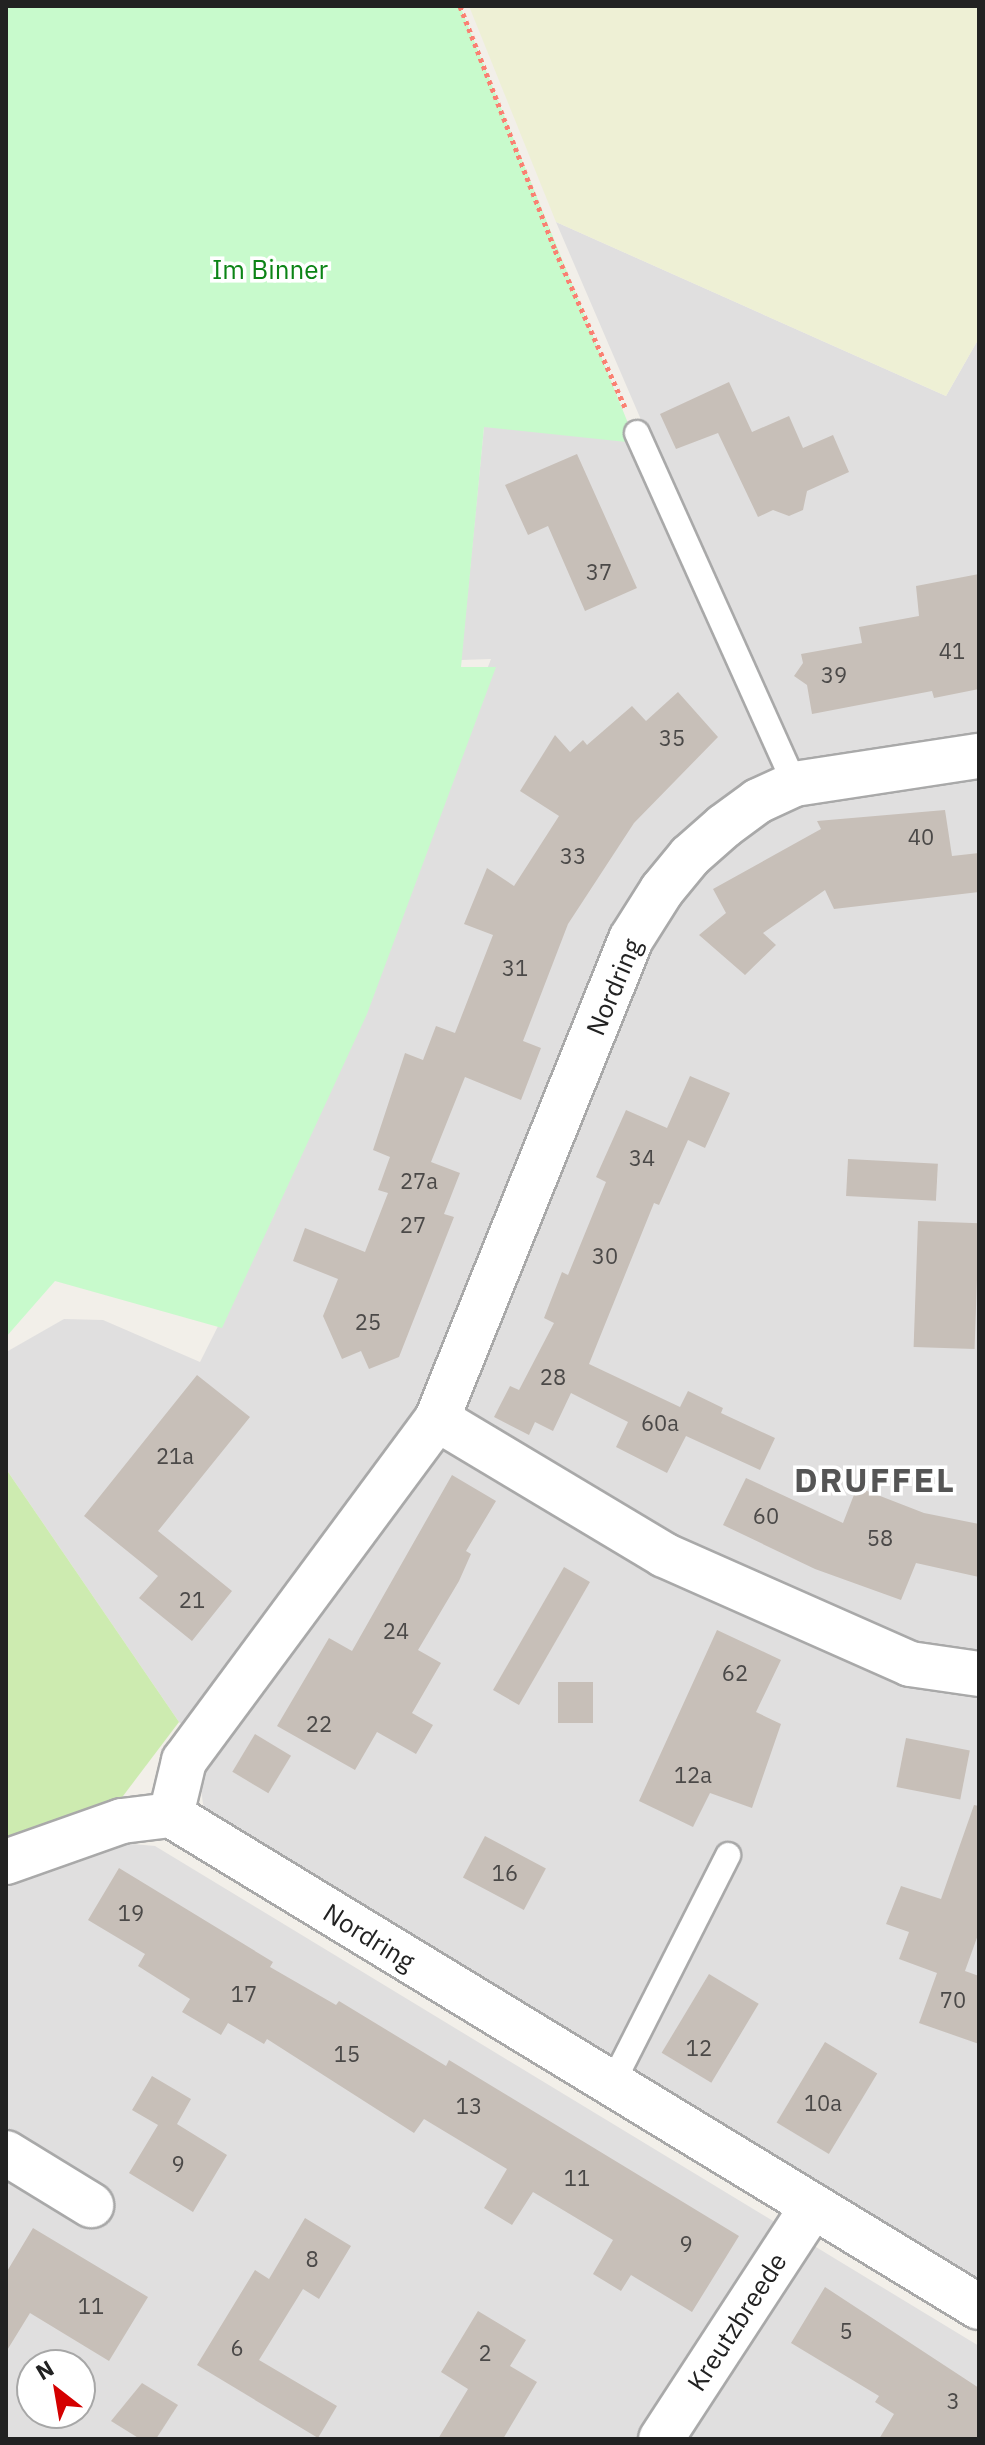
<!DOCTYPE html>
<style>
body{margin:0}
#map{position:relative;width:985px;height:2445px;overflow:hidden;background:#f2efe9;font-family:"IBM Plex Sans",sans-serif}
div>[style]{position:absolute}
.residential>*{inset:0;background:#e0dfdf}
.farmland>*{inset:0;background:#eef0d5}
.grass>*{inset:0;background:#cdebb0}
.park>*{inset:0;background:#c8facc}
.building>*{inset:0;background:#c7bfb8;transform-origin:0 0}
.path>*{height:5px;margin-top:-2.5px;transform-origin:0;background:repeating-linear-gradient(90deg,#fa8072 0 4px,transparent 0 8px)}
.roads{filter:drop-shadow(2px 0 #a9a9a9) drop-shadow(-2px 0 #a9a9a9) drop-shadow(0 2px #a9a9a9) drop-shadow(0 -2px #a9a9a9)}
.lane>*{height:24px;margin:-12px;padding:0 12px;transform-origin:12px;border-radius:12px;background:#fff}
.street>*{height:44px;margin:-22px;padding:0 22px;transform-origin:22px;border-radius:22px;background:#fff}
span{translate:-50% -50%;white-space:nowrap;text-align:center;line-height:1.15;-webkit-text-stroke:7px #fff;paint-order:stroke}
.number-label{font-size:22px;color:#4b4948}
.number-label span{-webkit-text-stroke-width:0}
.park-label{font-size:26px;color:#0c8416}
.street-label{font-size:26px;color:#222}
.district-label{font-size:34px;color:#555;font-weight:700;letter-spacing:2px}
.frame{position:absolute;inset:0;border:8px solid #222;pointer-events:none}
.north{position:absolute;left:16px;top:2349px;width:80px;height:80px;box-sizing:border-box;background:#fff;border:2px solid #a7a7a7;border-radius:50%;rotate:329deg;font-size:22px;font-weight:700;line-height:32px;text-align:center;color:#222}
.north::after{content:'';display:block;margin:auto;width:28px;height:36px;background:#d40000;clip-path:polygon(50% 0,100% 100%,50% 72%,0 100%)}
</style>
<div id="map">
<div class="residential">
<i style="clip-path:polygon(556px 222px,946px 396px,979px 338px,979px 2288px,204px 1811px,199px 1774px,212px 1749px,179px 1722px,6px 1469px,8px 1351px,64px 1319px,103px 1320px,200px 1362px,274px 1215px,491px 659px,461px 660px,484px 427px,645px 429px)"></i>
<i style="clip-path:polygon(evenodd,111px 1842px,155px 1846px,979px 2346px,979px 2439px,6px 2439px,6px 1879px,111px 1842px,32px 2365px,80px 2365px,80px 2413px,32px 2413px,32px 2365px)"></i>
</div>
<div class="farmland">
<i style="clip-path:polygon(469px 6px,979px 6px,979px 338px,946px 396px,556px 222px)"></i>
</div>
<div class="grass">
<i style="clip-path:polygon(6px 1469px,179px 1722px,120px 1800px,6px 1840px)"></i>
</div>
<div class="park">
<i style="clip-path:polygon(6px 6px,460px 6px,636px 443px,484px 427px,461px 667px,496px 667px,367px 1014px,222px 1328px,55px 1281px,6px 1337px)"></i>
</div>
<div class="building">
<i style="clip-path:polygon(729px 382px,752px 432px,789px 416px,803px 448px,833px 435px,849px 472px,807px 491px,803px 510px,789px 516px,773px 510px,758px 517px,718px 433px,676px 449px,660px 414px)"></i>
<i style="clip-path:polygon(577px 454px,637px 588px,585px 611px,548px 526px,528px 535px,505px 485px)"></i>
<i style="clip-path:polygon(979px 574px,979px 689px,934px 698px,932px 691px,812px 714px,807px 685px,794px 676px,803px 663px,801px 654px,862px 643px,859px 627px,919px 616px,916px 586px)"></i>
<i style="clip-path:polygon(678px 692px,718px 737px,634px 823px,568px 924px,523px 1041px,541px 1048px,521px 1100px,465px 1077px,431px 1162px,460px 1173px,444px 1214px,454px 1217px,399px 1357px,369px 1369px,361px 1351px,342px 1359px,323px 1316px,338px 1279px,293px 1261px,305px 1228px,365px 1252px,388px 1193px,378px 1190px,390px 1157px,373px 1150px,405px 1053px,423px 1060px,436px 1026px,455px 1033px,493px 935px,464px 924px,487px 868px,514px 886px,559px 816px,520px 791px,555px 735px,570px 752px,583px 740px,587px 745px,632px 706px,646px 721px)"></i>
<i style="clip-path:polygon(945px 810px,952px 856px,979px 853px,979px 892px,834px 909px,825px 890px,763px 933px,776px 945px,745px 975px,699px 935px,726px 913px,713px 889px,821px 829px,817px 821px)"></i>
<i style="clip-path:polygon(690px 1076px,730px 1093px,705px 1148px,688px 1140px,659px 1205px,654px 1203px,589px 1364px,680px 1407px,688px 1391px,723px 1408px,721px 1413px,775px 1438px,760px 1470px,686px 1436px,667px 1473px,616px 1447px,628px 1422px,571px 1393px,553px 1431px,535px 1422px,529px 1435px,494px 1417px,510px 1386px,519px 1390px,554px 1323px,544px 1318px,562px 1272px,568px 1275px,606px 1182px,596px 1177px,626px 1110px,667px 1128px)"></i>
<i style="left:848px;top:1159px;width:90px;height:37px;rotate:3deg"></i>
<i style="left:918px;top:1221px;width:61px;height:126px;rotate:2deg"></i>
<i style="clip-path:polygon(197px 1375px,250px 1417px,158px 1531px,232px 1591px,192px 1641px,139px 1598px,158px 1576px,84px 1516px)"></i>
<i style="clip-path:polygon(452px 1475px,496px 1501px,466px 1551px,471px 1554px,459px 1581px,418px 1650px,441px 1663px,412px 1713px,433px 1725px,416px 1754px,377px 1732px,355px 1770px,277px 1726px,329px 1638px,352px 1651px)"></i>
<i style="clip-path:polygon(746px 1478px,843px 1523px,857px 1487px,924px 1513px,979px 1524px,979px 1577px,916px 1563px,901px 1600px,815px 1569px,723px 1525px)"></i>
<i style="left:564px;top:1567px;width:30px;height:142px;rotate:30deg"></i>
<i style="clip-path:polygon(717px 1630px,781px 1660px,756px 1712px,781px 1724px,752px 1808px,710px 1793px,693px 1827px,639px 1801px)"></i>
<i style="left:593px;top:1682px;width:41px;height:35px;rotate:90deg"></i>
<i style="left:255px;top:1734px;width:42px;height:44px;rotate:31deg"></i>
<i style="left:906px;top:1738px;width:65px;height:50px;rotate:11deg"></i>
<i style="clip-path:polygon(974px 1805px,979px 1806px,979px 1932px,965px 1971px,979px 1976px,979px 2044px,919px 2023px,937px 1973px,899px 1959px,909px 1932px,886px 1924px,901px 1886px,941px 1899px)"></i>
<i style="left:485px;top:1836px;width:69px;height:47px;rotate:28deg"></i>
<i style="clip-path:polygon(119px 1868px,273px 1962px,270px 1967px,336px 2005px,339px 2001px,446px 2066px,449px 2060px,739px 2236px,692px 2312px,631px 2275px,621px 2291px,593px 2274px,613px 2240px,533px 2192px,512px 2225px,484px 2208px,507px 2169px,424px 2119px,414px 2133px,267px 2039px,264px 2044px,228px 2023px,221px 2035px,182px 2012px,190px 1999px,138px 1966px,145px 1954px,88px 1920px)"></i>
<i style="left:709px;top:1974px;width:58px;height:92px;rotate:31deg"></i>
<i style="left:825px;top:2042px;width:61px;height:94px;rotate:31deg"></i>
<i style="clip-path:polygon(152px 2076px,191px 2099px,177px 2124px,227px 2155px,193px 2212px,129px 2173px,158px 2125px,132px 2110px)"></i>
<i style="clip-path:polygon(305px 2218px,351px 2246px,319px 2299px,303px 2289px,259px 2360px,337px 2406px,318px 2438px,197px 2365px,255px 2270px,269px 2279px)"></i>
<i style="clip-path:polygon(33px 2228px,148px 2297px,109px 2361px,30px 2313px,6px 2352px,6px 2273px)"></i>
<i style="clip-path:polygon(825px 2287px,979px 2388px,979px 2439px,879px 2439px,894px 2414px,875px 2402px,879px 2396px,791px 2343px)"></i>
<i style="clip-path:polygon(478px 2311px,526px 2340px,510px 2366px,537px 2382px,503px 2439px,438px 2439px,468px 2389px,441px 2372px)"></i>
<i style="clip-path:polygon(142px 2383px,178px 2405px,156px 2439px,140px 2439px,111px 2421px)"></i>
</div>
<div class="path">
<i style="left:460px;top:6px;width:262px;rotate:68.7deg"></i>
<i style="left:555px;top:250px;width:172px;rotate:66deg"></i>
</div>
<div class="roads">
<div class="lane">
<i style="left:637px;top:433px;width:385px;rotate:65.8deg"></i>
<i style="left:611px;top:2086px;width:259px;rotate:-63.1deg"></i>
</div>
<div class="street">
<i style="left:437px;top:1419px;width:265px;rotate:30.9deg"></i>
<i style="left:664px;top:1555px;width:269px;rotate:23.9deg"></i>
<i style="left:910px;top:1664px;width:70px;rotate:8.2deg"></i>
<i style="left:171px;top:1815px;width:56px;rotate:-76.5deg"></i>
<i style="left:184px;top:1761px;width:425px;rotate:-53.5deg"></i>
<i style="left:437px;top:1419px;width:518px;rotate:-67.99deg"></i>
<i style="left:631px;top:939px;width:58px;rotate:-57.7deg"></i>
<i style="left:662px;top:890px;width:44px;rotate:-50.5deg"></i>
<i style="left:690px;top:856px;width:45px;rotate:-41.4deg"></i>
<i style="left:724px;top:826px;width:42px;rotate:-36.3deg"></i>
<i style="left:758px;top:801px;width:41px;rotate:-24.7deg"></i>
<i style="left:795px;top:784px;width:186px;rotate:-8.7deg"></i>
<i style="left:171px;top:1815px;width:946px;rotate:31.34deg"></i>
<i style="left:6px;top:1862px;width:123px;rotate:-19.5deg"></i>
<i style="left:122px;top:1821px;width:49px;rotate:-7deg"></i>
<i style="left:6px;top:2153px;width:100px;rotate:31.5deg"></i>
<i style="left:661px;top:2439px;width:278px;rotate:-56.9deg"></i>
</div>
</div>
<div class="number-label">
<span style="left:599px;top:572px">37</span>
<span style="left:952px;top:651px">41</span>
<span style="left:834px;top:675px">39</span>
<span style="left:672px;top:738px">35</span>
<span style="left:921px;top:837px">40</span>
<span style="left:573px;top:856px">33</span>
<span style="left:515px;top:968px">31</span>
<span style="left:642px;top:1158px">34</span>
<span style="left:419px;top:1181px">27a</span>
<span style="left:413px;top:1225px">27</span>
<span style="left:605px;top:1256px">30</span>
<span style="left:368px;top:1322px">25</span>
<span style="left:553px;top:1377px">28</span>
<span style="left:660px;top:1423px">60a</span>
<span style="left:175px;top:1456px">21a</span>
<span style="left:766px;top:1516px">60</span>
<span style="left:880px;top:1538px">58</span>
<span style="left:192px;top:1600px">21</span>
<span style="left:396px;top:1631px">24</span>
<span style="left:735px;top:1673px">62</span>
<span style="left:319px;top:1724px">22</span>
<span style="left:693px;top:1775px">12a</span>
<span style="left:505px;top:1873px">16</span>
<span style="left:131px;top:1913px">19</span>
<span style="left:244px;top:1994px">17</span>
<span style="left:953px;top:2000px">70</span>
<span style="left:699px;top:2048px">12</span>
<span style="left:347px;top:2054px">15</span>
<span style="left:823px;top:2103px">10a</span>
<span style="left:469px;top:2106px">13</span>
<span style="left:178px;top:2164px">9</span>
<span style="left:577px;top:2178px">11</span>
<span style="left:686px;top:2244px">9</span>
<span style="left:312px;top:2259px">8</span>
<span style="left:91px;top:2306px">11</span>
<span style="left:846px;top:2331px">5</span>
<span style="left:237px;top:2348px">6</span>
<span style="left:485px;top:2353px">2</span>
<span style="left:953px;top:2401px">3</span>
</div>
<div class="park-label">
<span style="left:270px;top:270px">Im Binner</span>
</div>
<div class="street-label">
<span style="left:614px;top:987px;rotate:-67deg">Nordring</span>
<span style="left:369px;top:1937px;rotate:32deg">Nordring</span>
<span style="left:737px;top:2322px;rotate:-57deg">Kreutzbreede</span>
</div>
<div class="district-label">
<span style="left:875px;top:1480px">DRUFFEL</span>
</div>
<div class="frame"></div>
<div class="north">N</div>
</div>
